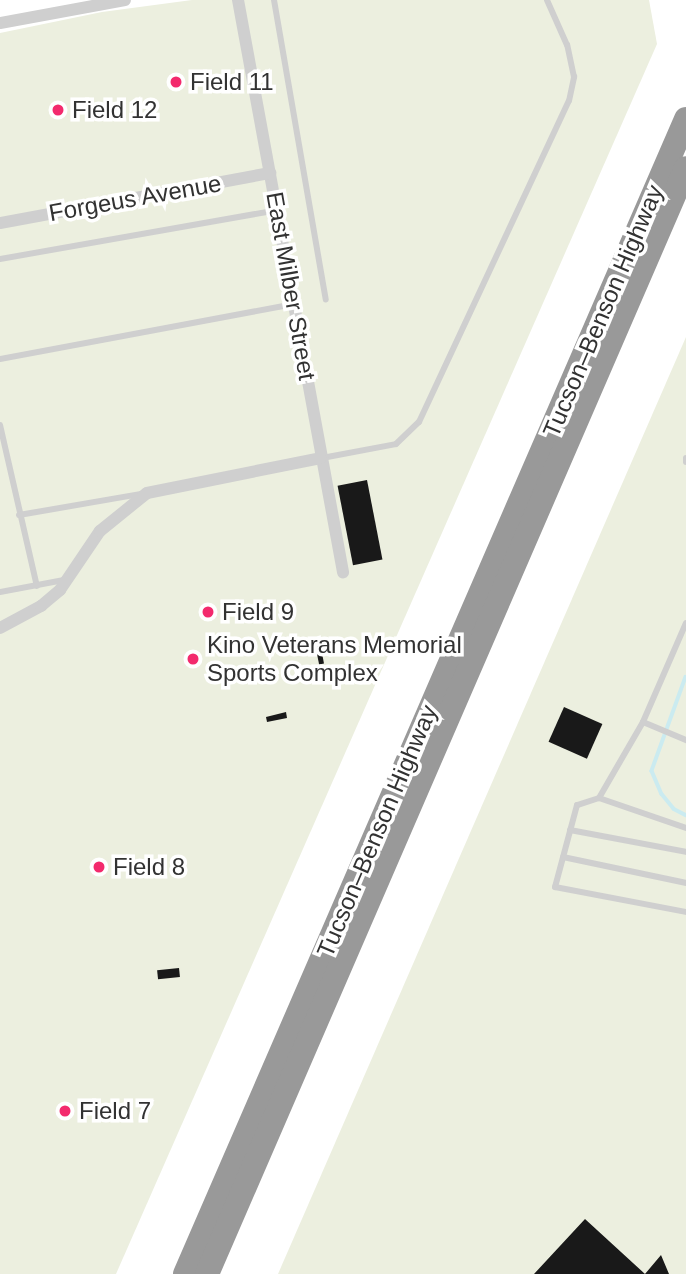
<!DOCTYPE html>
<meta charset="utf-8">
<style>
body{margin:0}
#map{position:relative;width:686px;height:1274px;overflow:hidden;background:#fff;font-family:Helvetica,sans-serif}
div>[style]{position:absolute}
.green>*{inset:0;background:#ecefdf}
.stream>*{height:3.5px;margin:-1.75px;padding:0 1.75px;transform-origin:1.75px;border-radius:1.75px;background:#cbebf0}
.building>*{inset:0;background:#191919;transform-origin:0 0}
.service>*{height:6px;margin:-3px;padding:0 3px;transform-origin:3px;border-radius:3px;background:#cfcfcf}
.minor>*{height:12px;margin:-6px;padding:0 6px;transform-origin:6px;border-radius:6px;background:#cfcfcf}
.motorway>*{height:24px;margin:-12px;padding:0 12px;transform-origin:12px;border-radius:12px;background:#999}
.dots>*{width:19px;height:19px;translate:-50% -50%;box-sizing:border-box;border:4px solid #fff;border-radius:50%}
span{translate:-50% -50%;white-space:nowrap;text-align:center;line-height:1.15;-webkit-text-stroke:7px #fff;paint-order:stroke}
.poi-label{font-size:24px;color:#323232}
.left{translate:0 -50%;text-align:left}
.street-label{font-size:24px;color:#323232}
</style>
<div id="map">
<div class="green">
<i style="clip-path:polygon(192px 0,649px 0,657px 44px,116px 1274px,0 1274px,0 33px,102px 12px)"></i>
<i style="clip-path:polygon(686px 337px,686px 1274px,278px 1274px)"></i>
</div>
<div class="stream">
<i style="left:686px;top:677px;width:100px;rotate:109.9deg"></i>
<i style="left:652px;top:771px;width:25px;rotate:67deg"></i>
<i style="left:662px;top:794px;width:19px;rotate:51deg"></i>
<i style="left:674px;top:809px;width:13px;rotate:27deg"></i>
</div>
<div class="building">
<i style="left:367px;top:480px;width:81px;height:30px;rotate:79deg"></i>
<i style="left:320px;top:643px;width:21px;height:5px;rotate:79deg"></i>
<i style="left:564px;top:707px;width:42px;height:38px;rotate:24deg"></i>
<i style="clip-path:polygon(286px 712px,287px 718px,267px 722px,266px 717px)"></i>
<i style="left:179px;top:968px;width:9px;height:22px;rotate:84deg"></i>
<i style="clip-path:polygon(585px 1219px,645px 1274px,661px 1255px,669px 1274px,534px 1274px)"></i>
</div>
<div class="service">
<i style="left:274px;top:0;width:304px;rotate:80.2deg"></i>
<i style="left:0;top:259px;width:281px;rotate:-10deg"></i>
<i style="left:0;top:359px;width:298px;rotate:-10.6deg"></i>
<i style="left:0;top:425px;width:165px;rotate:77.1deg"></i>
<i style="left:322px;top:458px;width:75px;rotate:-10.7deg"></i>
<i style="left:396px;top:444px;width:32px;rotate:-44deg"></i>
<i style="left:419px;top:422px;width:354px;rotate:-65deg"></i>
<i style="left:569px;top:101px;width:25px;rotate:-78deg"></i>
<i style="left:574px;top:77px;width:33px;rotate:-102deg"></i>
<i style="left:567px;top:45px;width:49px;rotate:-114deg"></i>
<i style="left:686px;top:458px;width:4px;rotate:90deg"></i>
<i style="left:19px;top:515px;width:124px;rotate:-9.8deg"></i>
<i style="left:0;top:592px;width:65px;rotate:-10.6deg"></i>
<i style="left:686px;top:623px;width:108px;rotate:113.5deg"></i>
<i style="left:643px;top:722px;width:47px;rotate:22.7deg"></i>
<i style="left:643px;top:722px;width:88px;rotate:120.1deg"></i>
<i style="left:599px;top:798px;width:23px;rotate:162deg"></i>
<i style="left:577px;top:805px;width:85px;rotate:105deg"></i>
<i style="left:555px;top:887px;width:133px;rotate:10.8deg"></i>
<i style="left:599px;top:798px;width:92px;rotate:19deg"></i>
<i style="left:570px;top:830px;width:118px;rotate:10.7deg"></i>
<i style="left:563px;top:857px;width:126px;rotate:11.9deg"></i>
</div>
<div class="minor">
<i style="left:238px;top:0;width:582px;rotate:79.6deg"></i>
<i style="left:0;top:23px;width:127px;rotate:-10.4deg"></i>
<i style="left:0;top:223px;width:275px;rotate:-10.5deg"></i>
<i style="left:0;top:628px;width:47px;rotate:-28.2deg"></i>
<i style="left:41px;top:606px;width:25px;rotate:-40deg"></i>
<i style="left:60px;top:590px;width:71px;rotate:-55.9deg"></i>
<i style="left:100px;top:531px;width:60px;rotate:-39deg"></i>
<i style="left:147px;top:493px;width:177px;rotate:-11.4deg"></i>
</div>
<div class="motorway">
<i style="left:185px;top:1274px;width:1259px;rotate:-66.55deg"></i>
<i style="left:207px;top:1274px;width:1205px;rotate:-66.58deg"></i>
</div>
<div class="dots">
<i style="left:176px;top:82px;background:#f32a6d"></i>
<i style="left:58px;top:110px;background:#f32a6d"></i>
<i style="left:208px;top:612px;background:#f32a6d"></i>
<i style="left:193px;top:659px;background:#f32a6d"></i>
<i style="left:99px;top:867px;background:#f32a6d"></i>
<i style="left:65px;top:1111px;background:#f32a6d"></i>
</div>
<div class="poi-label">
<span class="left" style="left:190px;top:82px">Field 11</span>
<span class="left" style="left:72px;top:110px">Field 12</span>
<span class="left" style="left:222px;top:612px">Field 9</span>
<span class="left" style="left:207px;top:659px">Kino Veterans Memorial<br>Sports Complex</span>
<span class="left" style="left:113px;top:867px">Field 8</span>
<span class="left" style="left:79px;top:1111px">Field 7</span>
</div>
<div class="street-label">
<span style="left:135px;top:198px;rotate:-10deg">Forgeus Avenue</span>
<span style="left:291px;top:286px;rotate:80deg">East Milber Street</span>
<span style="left:603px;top:311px;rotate:-67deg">Tucson–Benson Highway</span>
<span style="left:377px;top:831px;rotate:-67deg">Tucson–Benson Highway</span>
</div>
</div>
